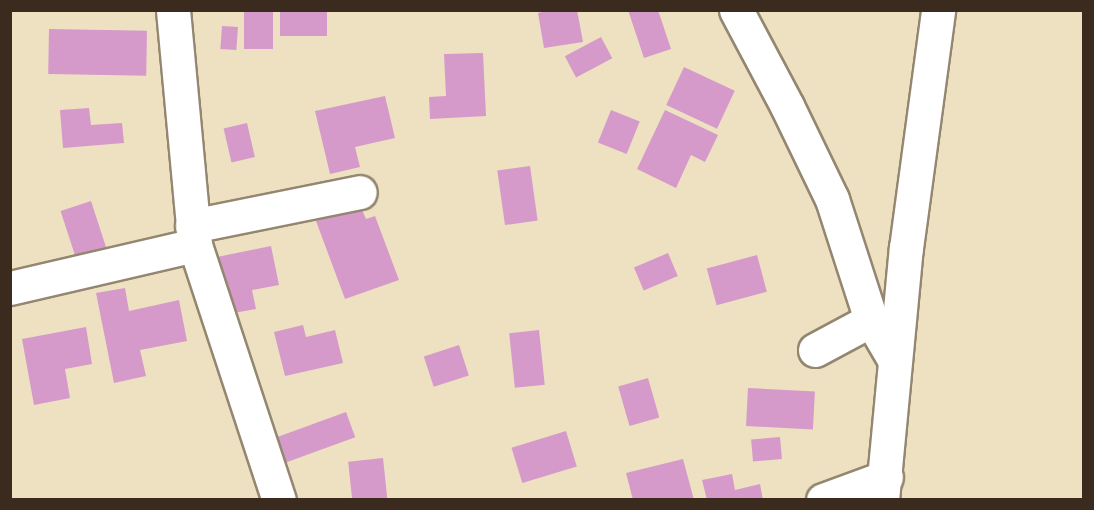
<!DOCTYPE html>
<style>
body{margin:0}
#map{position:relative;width:1094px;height:510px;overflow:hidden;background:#ede1c2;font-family:Pangolin,sans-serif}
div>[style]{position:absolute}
.building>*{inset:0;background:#d59aca;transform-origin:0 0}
.roads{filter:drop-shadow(2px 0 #948670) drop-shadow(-2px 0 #948670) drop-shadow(0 2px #948670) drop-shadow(0 -2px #948670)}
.minor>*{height:33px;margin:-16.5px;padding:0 16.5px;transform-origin:16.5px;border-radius:16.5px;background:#fff}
span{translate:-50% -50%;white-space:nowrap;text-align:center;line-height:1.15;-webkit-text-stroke:4.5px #f7f3e8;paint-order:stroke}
.frame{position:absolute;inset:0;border:12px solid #3b2a1e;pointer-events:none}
</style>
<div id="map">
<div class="building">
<i style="left:244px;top:10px;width:29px;height:39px"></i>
<i style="left:280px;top:10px;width:47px;height:26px"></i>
<i style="clip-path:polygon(550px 10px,577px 10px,583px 42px,544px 48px,538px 13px)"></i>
<i style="clip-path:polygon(628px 10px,658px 10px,671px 49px,644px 58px)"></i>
<i style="left:222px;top:26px;width:16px;height:23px;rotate:4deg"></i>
<i style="left:49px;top:29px;width:98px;height:45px;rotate:1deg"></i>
<i style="left:601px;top:37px;width:24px;height:41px;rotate:62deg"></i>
<i style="clip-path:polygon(483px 53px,486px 116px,430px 119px,429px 97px,446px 96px,444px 54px)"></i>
<i style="left:684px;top:67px;width:56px;height:42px;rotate:25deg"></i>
<i style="clip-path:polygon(385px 96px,395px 138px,355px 147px,360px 167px,330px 174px,315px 111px)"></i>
<i style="clip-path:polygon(89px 108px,91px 125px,122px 123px,124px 143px,63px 148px,60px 110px)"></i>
<i style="left:611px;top:110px;width:31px;height:35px;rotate:22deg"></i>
<i style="clip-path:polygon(665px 110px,718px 135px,705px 162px,691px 155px,676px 188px,637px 169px)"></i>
<i style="left:247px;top:123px;width:35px;height:24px;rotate:77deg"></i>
<i style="left:530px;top:166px;width:55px;height:33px;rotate:82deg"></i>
<i style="left:91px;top:201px;width:54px;height:32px;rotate:72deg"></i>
<i style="clip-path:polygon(360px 205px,366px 219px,375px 216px,399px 280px,345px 299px,316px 221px)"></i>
<i style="clip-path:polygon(271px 246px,279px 285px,252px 290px,256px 309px,228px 314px,217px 257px)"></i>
<i style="left:668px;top:253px;width:25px;height:37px;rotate:67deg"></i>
<i style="left:757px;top:255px;width:38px;height:52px;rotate:75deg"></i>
<i style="clip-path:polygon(125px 288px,129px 311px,179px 300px,187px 341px,140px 350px,146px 376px,114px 383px,96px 293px)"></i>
<i style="clip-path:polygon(303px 325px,306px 337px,335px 330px,343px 363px,285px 376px,274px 332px)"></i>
<i style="clip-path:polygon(86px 327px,92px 364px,65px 369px,70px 398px,34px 405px,22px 339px)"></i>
<i style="left:539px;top:330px;width:55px;height:30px;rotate:84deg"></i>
<i style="left:459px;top:345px;width:32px;height:37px;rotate:72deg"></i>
<i style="left:648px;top:378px;width:41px;height:31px;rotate:74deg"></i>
<i style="left:748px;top:388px;width:67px;height:38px;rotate:3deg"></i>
<i style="left:346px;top:412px;width:27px;height:76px;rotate:70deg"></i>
<i style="left:566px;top:431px;width:37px;height:57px;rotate:73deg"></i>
<i style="left:780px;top:437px;width:22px;height:29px;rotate:85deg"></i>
<i style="left:383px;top:458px;width:40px;height:35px;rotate:84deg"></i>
<i style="clip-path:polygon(683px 459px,694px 500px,633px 500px,626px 473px)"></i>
<i style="clip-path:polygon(732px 474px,735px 490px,760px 484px,763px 500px,707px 500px,702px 480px)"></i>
</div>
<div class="roads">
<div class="minor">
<i style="left:173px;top:10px;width:236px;rotate:84.7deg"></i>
<i style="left:195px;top:245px;width:268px;rotate:71.8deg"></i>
<i style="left:736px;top:10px;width:109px;rotate:62deg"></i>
<i style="left:787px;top:106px;width:103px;rotate:64.2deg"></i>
<i style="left:832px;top:199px;width:127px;rotate:72.1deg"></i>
<i style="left:871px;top:320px;width:45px;rotate:59.5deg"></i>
<i style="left:192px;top:226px;width:171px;rotate:-11.4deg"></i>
<i style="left:10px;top:288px;width:190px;rotate:-13.1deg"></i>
<i style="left:815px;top:350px;width:64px;rotate:-28.2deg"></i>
<i style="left:823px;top:500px;width:67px;rotate:-20.1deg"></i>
<i style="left:882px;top:500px;width:253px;rotate:-84.6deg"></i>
<i style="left:906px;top:248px;width:240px;rotate:-82.3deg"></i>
</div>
</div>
<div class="frame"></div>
</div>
